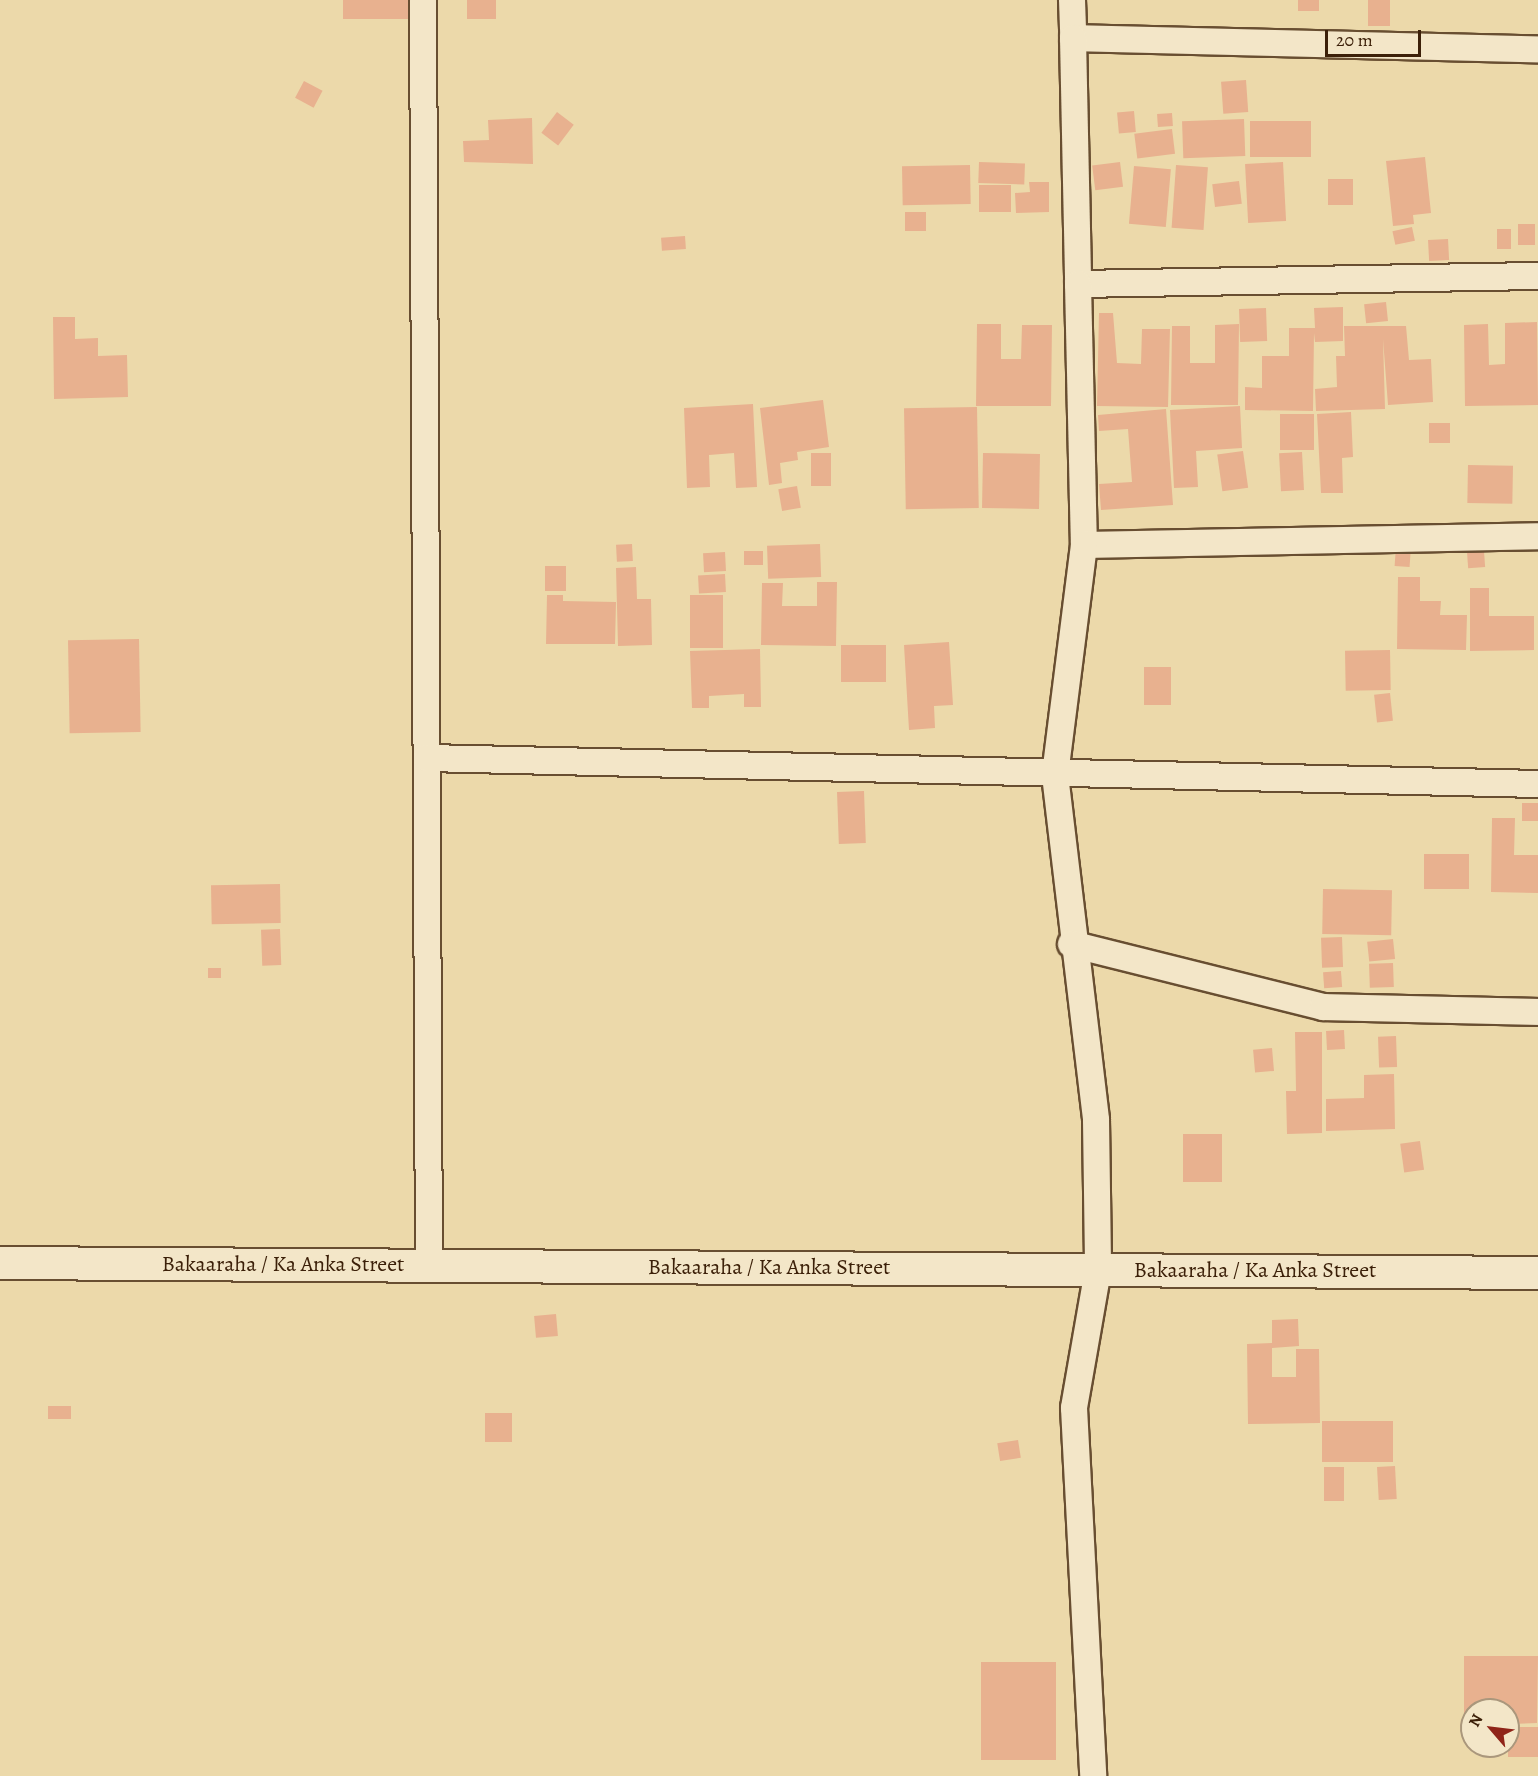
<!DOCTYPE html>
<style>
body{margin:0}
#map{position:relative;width:1538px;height:1776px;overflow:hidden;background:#ecd9aa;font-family:Alegreya,serif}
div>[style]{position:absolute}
.building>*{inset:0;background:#e8b18f;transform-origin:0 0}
.roads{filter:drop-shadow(2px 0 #684e31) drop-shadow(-2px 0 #684e31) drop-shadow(0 2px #684e31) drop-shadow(0 -2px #684e31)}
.minor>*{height:26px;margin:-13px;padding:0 13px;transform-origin:13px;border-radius:13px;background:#f3e6c8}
.tertiary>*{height:32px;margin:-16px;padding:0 16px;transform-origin:16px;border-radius:16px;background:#f3e6c8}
span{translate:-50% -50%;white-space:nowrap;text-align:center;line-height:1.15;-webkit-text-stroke:4.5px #f3e6c8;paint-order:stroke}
.street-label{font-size:22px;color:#3c2009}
.north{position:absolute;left:1460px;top:1698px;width:60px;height:60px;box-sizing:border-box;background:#f3e6c8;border:2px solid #aa977c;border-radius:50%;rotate:298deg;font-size:16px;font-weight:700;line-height:24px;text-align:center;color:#3c2009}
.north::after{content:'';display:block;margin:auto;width:21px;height:27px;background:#8f2418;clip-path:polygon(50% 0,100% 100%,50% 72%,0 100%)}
.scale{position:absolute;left:1325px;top:30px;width:96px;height:27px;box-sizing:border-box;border:3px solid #3c2009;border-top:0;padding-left:8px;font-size:18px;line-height:21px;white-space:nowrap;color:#3c2009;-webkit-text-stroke:4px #f3e6c8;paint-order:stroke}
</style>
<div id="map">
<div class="building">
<i style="left:343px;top:0;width:71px;height:19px"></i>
<i style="left:467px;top:0;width:29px;height:19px"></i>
<i style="left:1298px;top:0;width:21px;height:11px"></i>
<i style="left:1368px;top:0;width:22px;height:26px"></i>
<i style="left:1246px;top:80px;width:32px;height:25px;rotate:86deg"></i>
<i style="left:304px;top:81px;width:21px;height:19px;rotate:28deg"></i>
<i style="left:1134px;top:111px;width:21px;height:17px;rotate:85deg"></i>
<i style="left:557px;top:112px;width:21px;height:26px;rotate:37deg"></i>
<i style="left:1172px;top:113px;width:13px;height:15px;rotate:86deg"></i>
<i style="clip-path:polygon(532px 118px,533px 164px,464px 162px,463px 141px,489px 140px,488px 120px)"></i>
<i style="left:1244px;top:119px;width:37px;height:62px;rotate:88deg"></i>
<i style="left:1250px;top:121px;width:61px;height:36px"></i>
<i style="left:1172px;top:129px;width:25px;height:38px;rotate:83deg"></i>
<i style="clip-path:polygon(1425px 157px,1431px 213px,1413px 215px,1414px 224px,1393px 226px,1386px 161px)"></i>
<i style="left:979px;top:162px;width:46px;height:21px;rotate:2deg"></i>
<i style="left:1120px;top:162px;width:25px;height:28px;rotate:83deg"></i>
<i style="left:1283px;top:162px;width:59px;height:38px;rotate:87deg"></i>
<i style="left:970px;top:165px;width:39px;height:68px;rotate:89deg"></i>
<i style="left:1176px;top:165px;width:32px;height:63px;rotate:4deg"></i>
<i style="left:1134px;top:166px;width:37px;height:58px;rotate:5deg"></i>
<i style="left:1328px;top:179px;width:25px;height:26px"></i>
<i style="left:1239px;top:181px;width:23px;height:27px;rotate:83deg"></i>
<i style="clip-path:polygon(1029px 182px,1049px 182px,1049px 212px,1016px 213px,1015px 193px,1030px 192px)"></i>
<i style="left:1011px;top:185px;width:27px;height:32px;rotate:90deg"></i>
<i style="left:926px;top:212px;width:19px;height:21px;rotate:90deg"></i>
<i style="left:1518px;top:224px;width:17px;height:21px"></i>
<i style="left:1412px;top:227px;width:14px;height:20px;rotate:78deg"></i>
<i style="left:1497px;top:229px;width:14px;height:20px"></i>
<i style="left:685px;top:236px;width:13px;height:24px;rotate:86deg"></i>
<i style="left:1448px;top:239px;width:21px;height:20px;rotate:87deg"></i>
<i style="left:1386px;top:302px;width:19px;height:22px;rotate:84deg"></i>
<i style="clip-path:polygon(1343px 307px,1343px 341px,1315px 342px,1314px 333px,1313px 411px,1245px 410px,1245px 387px,1262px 388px,1262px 356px,1289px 356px,1289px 328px,1315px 328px,1314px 308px)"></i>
<i style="left:1266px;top:308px;width:33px;height:27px;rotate:88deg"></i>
<i style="clip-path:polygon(1099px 313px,1113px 313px,1117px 363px,1141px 364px,1142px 329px,1170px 329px,1168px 407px,1097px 406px)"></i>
<i style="clip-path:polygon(53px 317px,75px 317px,75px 339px,98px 338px,98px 356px,127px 355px,128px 397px,54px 399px)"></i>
<i style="clip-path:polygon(1537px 322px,1538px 405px,1465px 406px,1464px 325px,1488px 324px,1489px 365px,1505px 364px,1505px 323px)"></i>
<i style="clip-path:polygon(977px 324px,1001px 324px,1001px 359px,1021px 359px,1022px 325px,1052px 325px,1051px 406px,976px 406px)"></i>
<i style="clip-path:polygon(1239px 324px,1238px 405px,1171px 405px,1172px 326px,1190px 326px,1190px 363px,1215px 363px,1215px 325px)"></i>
<i style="clip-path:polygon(1344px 326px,1406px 326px,1409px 360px,1431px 359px,1433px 402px,1388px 405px,1383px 339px,1385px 409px,1316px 411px,1315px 389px,1337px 387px,1336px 356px,1345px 356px)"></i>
<i style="clip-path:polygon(823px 400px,829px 447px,797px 452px,798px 460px,780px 463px,782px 483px,769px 485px,760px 408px)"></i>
<i style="clip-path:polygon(753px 404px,757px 487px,736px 488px,734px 453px,709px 455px,710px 487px,687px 488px,684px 408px)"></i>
<i style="clip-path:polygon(1240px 406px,1242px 448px,1196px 451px,1198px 487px,1174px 488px,1170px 410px)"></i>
<i style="left:977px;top:407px;width:101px;height:73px;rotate:89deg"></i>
<i style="clip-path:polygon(1166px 409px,1173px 505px,1101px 510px,1099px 484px,1132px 482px,1128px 429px,1099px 431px,1098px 415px)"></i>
<i style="clip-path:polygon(1351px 412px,1353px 457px,1342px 458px,1343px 493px,1321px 493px,1317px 414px)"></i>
<i style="left:1280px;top:414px;width:34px;height:36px"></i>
<i style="left:1450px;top:423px;width:20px;height:21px;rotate:90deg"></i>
<i style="left:1243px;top:451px;width:37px;height:26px;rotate:82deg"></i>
<i style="left:1302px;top:452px;width:38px;height:23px;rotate:87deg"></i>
<i style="left:811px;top:453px;width:20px;height:33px"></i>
<i style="left:983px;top:453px;width:57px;height:55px;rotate:1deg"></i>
<i style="left:1468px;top:465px;width:45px;height:38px;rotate:1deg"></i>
<i style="left:797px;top:486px;width:22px;height:19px;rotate:80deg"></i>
<i style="left:632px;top:544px;width:17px;height:16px;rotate:87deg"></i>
<i style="left:820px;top:544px;width:33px;height:53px;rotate:88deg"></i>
<i style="left:1396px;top:546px;width:15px;height:20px;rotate:4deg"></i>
<i style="left:744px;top:551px;width:19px;height:14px"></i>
<i style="left:1484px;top:551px;width:16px;height:17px;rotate:86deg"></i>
<i style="left:725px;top:552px;width:19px;height:22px;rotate:87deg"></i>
<i style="left:545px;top:566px;width:21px;height:25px"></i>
<i style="clip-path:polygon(636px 567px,637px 599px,651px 599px,652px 645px,618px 646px,616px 568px)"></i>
<i style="left:725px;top:574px;width:18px;height:27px;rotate:87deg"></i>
<i style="clip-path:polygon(1398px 577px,1420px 577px,1420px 601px,1441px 601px,1440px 615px,1467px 615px,1466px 650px,1397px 649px)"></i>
<i style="clip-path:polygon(817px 582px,837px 582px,836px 646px,761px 645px,762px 583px,783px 583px,782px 606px,817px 606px)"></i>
<i style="clip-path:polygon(1470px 588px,1489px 588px,1489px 616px,1534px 616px,1534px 650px,1470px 651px)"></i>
<i style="clip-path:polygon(547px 595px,563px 595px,563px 601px,616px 602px,615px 644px,546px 644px)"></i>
<i style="left:723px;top:595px;width:53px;height:33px;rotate:90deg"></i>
<i style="left:139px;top:639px;width:93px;height:71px;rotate:89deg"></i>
<i style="clip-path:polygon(949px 642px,953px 705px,934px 706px,935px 728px,909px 730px,904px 645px)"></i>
<i style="left:841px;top:645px;width:45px;height:37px"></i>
<i style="clip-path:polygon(760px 649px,761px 707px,744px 707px,744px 694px,709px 696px,709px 708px,692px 708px,690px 651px)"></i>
<i style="left:1390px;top:650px;width:40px;height:45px;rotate:89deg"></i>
<i style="left:1144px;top:667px;width:27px;height:38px"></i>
<i style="left:1390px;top:693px;width:28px;height:16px;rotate:84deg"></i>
<i style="left:864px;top:791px;width:52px;height:27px;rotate:88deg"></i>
<i style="left:1538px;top:803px;width:18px;height:16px;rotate:90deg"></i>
<i style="clip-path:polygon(1492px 818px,1515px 818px,1514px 855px,1538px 855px,1538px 893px,1491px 892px)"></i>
<i style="left:1469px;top:854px;width:35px;height:45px;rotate:90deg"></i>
<i style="left:280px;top:884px;width:39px;height:69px;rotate:89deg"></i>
<i style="left:1323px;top:889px;width:69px;height:45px;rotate:1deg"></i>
<i style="left:280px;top:929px;width:36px;height:19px;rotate:88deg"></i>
<i style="left:1342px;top:937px;width:30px;height:21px;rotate:88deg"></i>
<i style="left:1393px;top:939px;width:20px;height:26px;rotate:84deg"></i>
<i style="left:1393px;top:963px;width:24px;height:24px;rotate:88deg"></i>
<i style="left:208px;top:968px;width:13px;height:10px"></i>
<i style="left:1341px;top:971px;width:16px;height:18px;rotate:86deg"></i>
<i style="left:1344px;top:1030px;width:19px;height:18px;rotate:87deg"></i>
<i style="clip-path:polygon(1295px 1032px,1322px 1032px,1322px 1133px,1287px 1134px,1286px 1091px,1296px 1091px)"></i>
<i style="left:1396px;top:1036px;width:31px;height:18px;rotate:88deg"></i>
<i style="left:1272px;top:1048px;width:23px;height:19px;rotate:85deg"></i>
<i style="clip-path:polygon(1394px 1074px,1395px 1129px,1326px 1131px,1326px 1099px,1364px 1098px,1364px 1075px)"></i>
<i style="left:1183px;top:1134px;width:39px;height:48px"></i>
<i style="left:1420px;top:1141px;width:29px;height:20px;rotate:82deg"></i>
<i style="left:556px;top:1314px;width:22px;height:22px;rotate:85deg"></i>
<i style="clip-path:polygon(1298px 1319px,1299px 1346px,1272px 1348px,1272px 1377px,1296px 1377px,1296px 1349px,1319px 1349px,1320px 1423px,1248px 1424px,1247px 1344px,1272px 1343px,1272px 1320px)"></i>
<i style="left:71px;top:1406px;width:13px;height:23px;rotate:90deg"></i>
<i style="left:512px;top:1413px;width:29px;height:27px;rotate:90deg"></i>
<i style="left:1393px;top:1421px;width:41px;height:71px;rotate:90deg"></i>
<i style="left:1018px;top:1440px;width:18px;height:21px;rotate:81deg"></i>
<i style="left:1395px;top:1466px;width:33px;height:18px;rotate:87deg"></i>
<i style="left:1344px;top:1467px;width:34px;height:20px;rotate:90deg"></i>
<i style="clip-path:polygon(1464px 1656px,1538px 1656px,1537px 1723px,1508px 1724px,1508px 1710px,1472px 1710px,1472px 1723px,1464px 1723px)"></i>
<i style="left:981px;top:1662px;width:75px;height:98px"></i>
<i style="left:1538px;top:1727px;width:30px;height:30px;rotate:90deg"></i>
</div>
<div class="roads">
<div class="minor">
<i style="left:423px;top:0;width:1266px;rotate:89.73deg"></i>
<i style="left:1072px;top:0;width:38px;rotate:88deg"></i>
<i style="left:1073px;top:38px;width:465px;rotate:1.4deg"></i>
<i style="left:1073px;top:38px;width:246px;rotate:88.8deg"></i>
<i style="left:1078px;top:284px;width:460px;rotate:-1deg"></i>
<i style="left:1078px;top:284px;width:261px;rotate:88.7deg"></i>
<i style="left:1084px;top:545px;width:454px;rotate:-1.1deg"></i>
<i style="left:1084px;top:545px;width:232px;rotate:97.2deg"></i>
<i style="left:1055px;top:775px;width:347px;rotate:83.2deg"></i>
<i style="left:1096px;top:1120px;width:150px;rotate:89.2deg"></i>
<i style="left:1098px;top:1270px;width:140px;rotate:99.9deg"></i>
<i style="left:1074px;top:1408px;width:368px;rotate:87deg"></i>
<i style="left:427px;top:758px;width:1111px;rotate:1.34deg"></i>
<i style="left:1071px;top:944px;width:260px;rotate:14deg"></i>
<i style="left:1323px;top:1007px;width:215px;rotate:1.3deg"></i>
</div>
<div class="tertiary">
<i style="left:0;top:1263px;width:1538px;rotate:0.37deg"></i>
</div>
</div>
<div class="street-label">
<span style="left:283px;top:1265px">Bakaaraha / Ka Anka Street</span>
<span style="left:769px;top:1268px">Bakaaraha / Ka Anka Street</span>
<span style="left:1255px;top:1271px">Bakaaraha / Ka Anka Street</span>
</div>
<div class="north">N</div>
<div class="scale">20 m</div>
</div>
